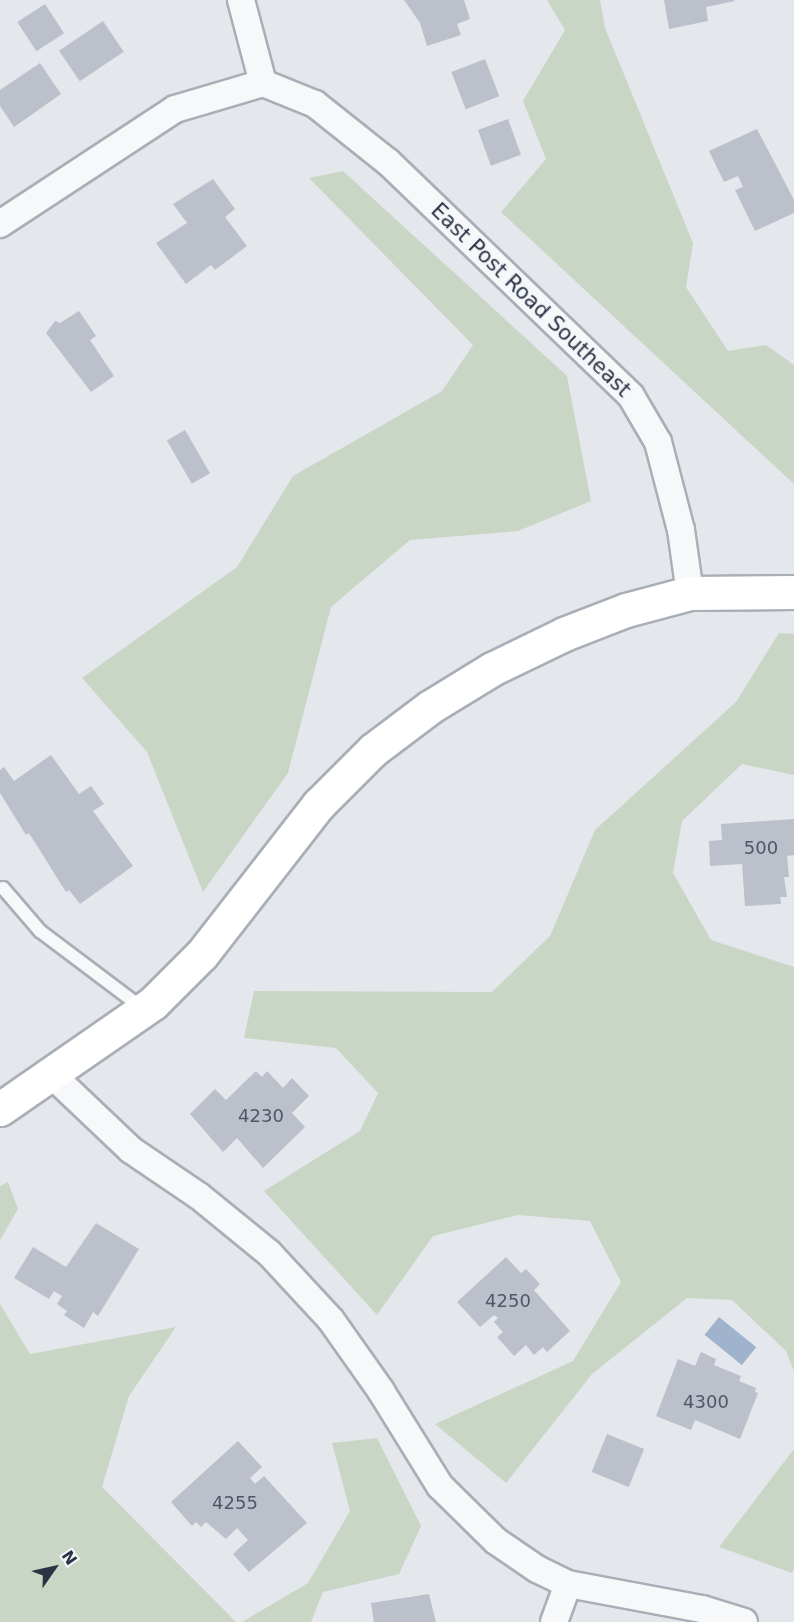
<!DOCTYPE html>
<style>
body{margin:0}
#map{position:relative;width:794px;height:1622px;overflow:hidden;background:#e4e7ec;font-family:"DejaVu Sans",sans-serif}
div>[style]{position:absolute}
.green>*{inset:0;background:#c9d6c5}
.water>*{inset:0;background:#9fb4cc;transform-origin:0 0}
.building>*{inset:0;background:#bbc0ca;transform-origin:0 0}
.roads{filter:drop-shadow(2px 0 #a9aeb7) drop-shadow(-2px 0 #a9aeb7) drop-shadow(0 2px #a9aeb7) drop-shadow(0 -2px #a9aeb7)}
.lane>*{height:12px;margin:-6px;padding:0 6px;transform-origin:6px;border-radius:6px;background:#f7f8fa}
.street>*{height:26px;margin:-13px;padding:0 13px;transform-origin:13px;border-radius:13px;background:#f7f8fa}
.secondary>*{height:33px;margin:-16.5px;padding:0 16.5px;transform-origin:16.5px;border-radius:16.5px;background:#fff}
span{translate:-50% -50%;white-space:nowrap;text-align:center;line-height:1.15;-webkit-text-stroke:5px #f4f6f9;paint-order:stroke}
.number-label{font-size:18px;color:#4f5766}
.number-label span{-webkit-text-stroke-width:0}
.street-label{font-size:21px;color:#2b3445}
.north{position:absolute;left:24px;top:1538px;width:60px;height:60px;-webkit-text-stroke:4px #f4f6f9;paint-order:stroke;rotate:56deg;font-size:16px;font-weight:700;line-height:24px;text-align:center;color:#2b3445}
.north::after{content:'';display:block;margin:auto;width:21px;height:27px;background:#2b3445;clip-path:polygon(50% 0,100% 100%,50% 72%,0 100%)}
</style>
<div id="map">
<div class="green">
<i style="clip-path:polygon(547px 0,600px 0,605px 28px,693px 243px,686px 287px,728px 351px,766px 345px,794px 365px,794px 484px,501px 212px,546px 159px,523px 101px,565px 30px)"></i>
<i style="clip-path:polygon(343px 171px,567px 376px,591px 501px,518px 531px,410px 540px,331px 607px,288px 773px,203px 892px,147px 752px,82px 678px,237px 567px,293px 476px,442px 391px,473px 345px,309px 178px)"></i>
<i style="clip-path:polygon(779px 633px,794px 634px,794px 775px,742px 764px,682px 821px,673px 873px,711px 940px,794px 967px,794px 1371px,786px 1351px,732px 1300px,687px 1298px,592px 1374px,506px 1483px,435px 1424px,573px 1361px,621px 1282px,590px 1221px,518px 1215px,433px 1236px,377px 1315px,264px 1191px,360px 1131px,378px 1093px,336px 1048px,244px 1038px,254px 991px,492px 992px,550px 936px,595px 830px,736px 702px)"></i>
<i style="clip-path:polygon(8px 1182px,18px 1209px,0 1240px,0 1186px)"></i>
<i style="clip-path:polygon(0 1304px,30px 1354px,176px 1327px,129px 1396px,102px 1487px,236px 1622px,0 1622px)"></i>
<i style="clip-path:polygon(377px 1438px,421px 1526px,399px 1574px,323px 1592px,311px 1622px,242px 1622px,308px 1583px,350px 1511px,332px 1443px)"></i>
<i style="clip-path:polygon(794px 1449px,794px 1569px,792px 1573px,719px 1547px)"></i>
</div>
<div class="water">
<i style="left:719px;top:1317px;width:48px;height:23px;rotate:39deg"></i>
</div>
<div class="building">
<i style="clip-path:polygon(404px 0,464px 0,470px 19px,457px 24px,461px 35px,427px 46px,420px 23px)"></i>
<i style="clip-path:polygon(664px 0,734px 0,735px 1px,706px 7px,708px 21px,669px 29px)"></i>
<i style="left:45px;top:4px;width:35px;height:33px;rotate:57deg"></i>
<i style="left:103px;top:21px;width:37px;height:53px;rotate:56deg"></i>
<i style="left:485px;top:59px;width:40px;height:36px;rotate:69deg"></i>
<i style="clip-path:polygon(40px 63px,61px 94px,14px 127px,0 106px,0 90px)"></i>
<i style="left:508px;top:119px;width:38px;height:32px;rotate:70deg"></i>
<i style="clip-path:polygon(757px 129px,794px 200px,794px 213px,755px 231px,735px 190px,743px 187px,738px 176px,724px 182px,709px 151px)"></i>
<i style="clip-path:polygon(213px 179px,235px 209px,225px 217px,247px 246px,215px 270px,211px 265px,186px 284px,156px 243px,187px 223px,173px 204px)"></i>
<i style="clip-path:polygon(79px 311px,96px 336px,90px 340px,114px 376px,91px 392px,46px 333px,55px 321px,60px 323px)"></i>
<i style="left:185px;top:430px;width:50px;height:21px;rotate:60deg"></i>
<i style="clip-path:polygon(51px 755px,79px 794px,91px 786px,104px 804px,93px 811px,133px 866px,80px 904px,69px 890px,66px 892px,29px 833px,26px 835px,0 793px,0 770px,4px 767px,14px 781px)"></i>
<i style="clip-path:polygon(794px 819px,794px 855px,787px 856px,789px 877px,784px 877px,787px 897px,780px 897px,781px 904px,745px 906px,742px 864px,710px 866px,709px 841px,722px 840px,721px 824px)"></i>
<i style="clip-path:polygon(256px 1071px,262px 1077px,267px 1071px,283px 1088px,292px 1078px,309px 1096px,292px 1113px,305px 1127px,263px 1168px,237px 1138px,223px 1152px,190px 1114px,215px 1089px,226px 1100px)"></i>
<i style="clip-path:polygon(96px 1223px,139px 1249px,98px 1316px,93px 1312px,84px 1328px,64px 1315px,67px 1311px,57px 1304px,62px 1296px,54px 1291px,49px 1299px,14px 1278px,33px 1247px,66px 1267px)"></i>
<i style="clip-path:polygon(506px 1257px,521px 1273px,526px 1269px,540px 1284px,534px 1290px,570px 1331px,547px 1352px,543px 1347px,534px 1355px,526px 1345px,514px 1356px,497px 1337px,503px 1332px,494px 1322px,498px 1318px,494px 1315px,480px 1327px,457px 1302px)"></i>
<i style="clip-path:polygon(701px 1352px,716px 1359px,714px 1365px,741px 1376px,739px 1381px,756px 1388px,755px 1392px,758px 1393px,740px 1439px,695px 1420px,691px 1430px,656px 1416px,678px 1359px,695px 1366px)"></i>
<i style="left:607px;top:1434px;width:40px;height:41px;rotate:22deg"></i>
<i style="clip-path:polygon(238px 1441px,262px 1467px,250px 1478px,255px 1484px,264px 1476px,307px 1523px,249px 1572px,233px 1554px,248px 1540px,237px 1528px,226px 1539px,206px 1522px,201px 1527px,196px 1522px,192px 1526px,171px 1502px)"></i>
<i style="clip-path:polygon(429px 1594px,436px 1622px,374px 1622px,371px 1603px)"></i>
</div>
<div class="roads">
<div class="lane">
<i style="left:3px;top:888px;width:57px;rotate:49.3deg"></i>
<i style="left:40px;top:931px;width:128px;rotate:37deg"></i>
</div>
<div class="street">
<i style="left:241px;top:0;width:86px;rotate:75.2deg"></i>
<i style="left:263px;top:83px;width:56px;rotate:22deg"></i>
<i style="left:315px;top:104px;width:93px;rotate:38.5deg"></i>
<i style="left:388px;top:162px;width:337px;rotate:43.9deg"></i>
<i style="left:631px;top:396px;width:53px;rotate:59.6deg"></i>
<i style="left:658px;top:442px;width:91px;rotate:75.4deg"></i>
<i style="left:681px;top:530px;width:64px;rotate:81.9deg"></i>
<i style="left:0;top:224px;width:209px;rotate:-33.3deg"></i>
<i style="left:175px;top:109px;width:92px;rotate:-16.5deg"></i>
<i style="left:51px;top:1074px;width:110px;rotate:43.5deg"></i>
<i style="left:131px;top:1150px;width:82px;rotate:34.1deg"></i>
<i style="left:199px;top:1196px;width:90px;rotate:39.2deg"></i>
<i style="left:269px;top:1253px;width:91px;rotate:47.2deg"></i>
<i style="left:331px;top:1320px;width:87px;rotate:54.8deg"></i>
<i style="left:381px;top:1391px;width:112px;rotate:58.2deg"></i>
<i style="left:440px;top:1486px;width:78px;rotate:44.5deg"></i>
<i style="left:496px;top:1541px;width:50px;rotate:34.3deg"></i>
<i style="left:537px;top:1569px;width:34px;rotate:26deg"></i>
<i style="left:568px;top:1584px;width:136px;rotate:10.6deg"></i>
<i style="left:702px;top:1609px;width:44px;rotate:17.2deg"></i>
<i style="left:554px;top:1622px;width:40px;rotate:-69.8deg"></i>
</div>
<div class="secondary">
<i style="left:0;top:1109px;width:186px;rotate:-34.7deg"></i>
<i style="left:153px;top:1003px;width:69px;rotate:-45deg"></i>
<i style="left:202px;top:954px;width:189px;rotate:-52.1deg"></i>
<i style="left:318px;top:805px;width:78px;rotate:-45deg"></i>
<i style="left:373px;top:750px;width:71px;rotate:-37deg"></i>
<i style="left:430px;top:707px;width:73px;rotate:-31.5deg"></i>
<i style="left:492px;top:669px;width:80px;rotate:-25.9deg"></i>
<i style="left:564px;top:634px;width:66px;rotate:-21.2deg"></i>
<i style="left:626px;top:610px;width:66px;rotate:-14.9deg"></i>
<i style="left:690px;top:593px;width:104px;rotate:-0.6deg"></i>
</div>
</div>
<div class="number-label">
<span style="left:761px;top:848px">500</span>
<span style="left:261px;top:1116px">4230</span>
<span style="left:508px;top:1301px">4250</span>
<span style="left:706px;top:1402px">4300</span>
<span style="left:235px;top:1503px">4255</span>
</div>
<div class="street-label">
<span style="left:531px;top:300px;rotate:44deg">East Post Road Southeast</span>
</div>
<div class="north">N</div>
</div>
